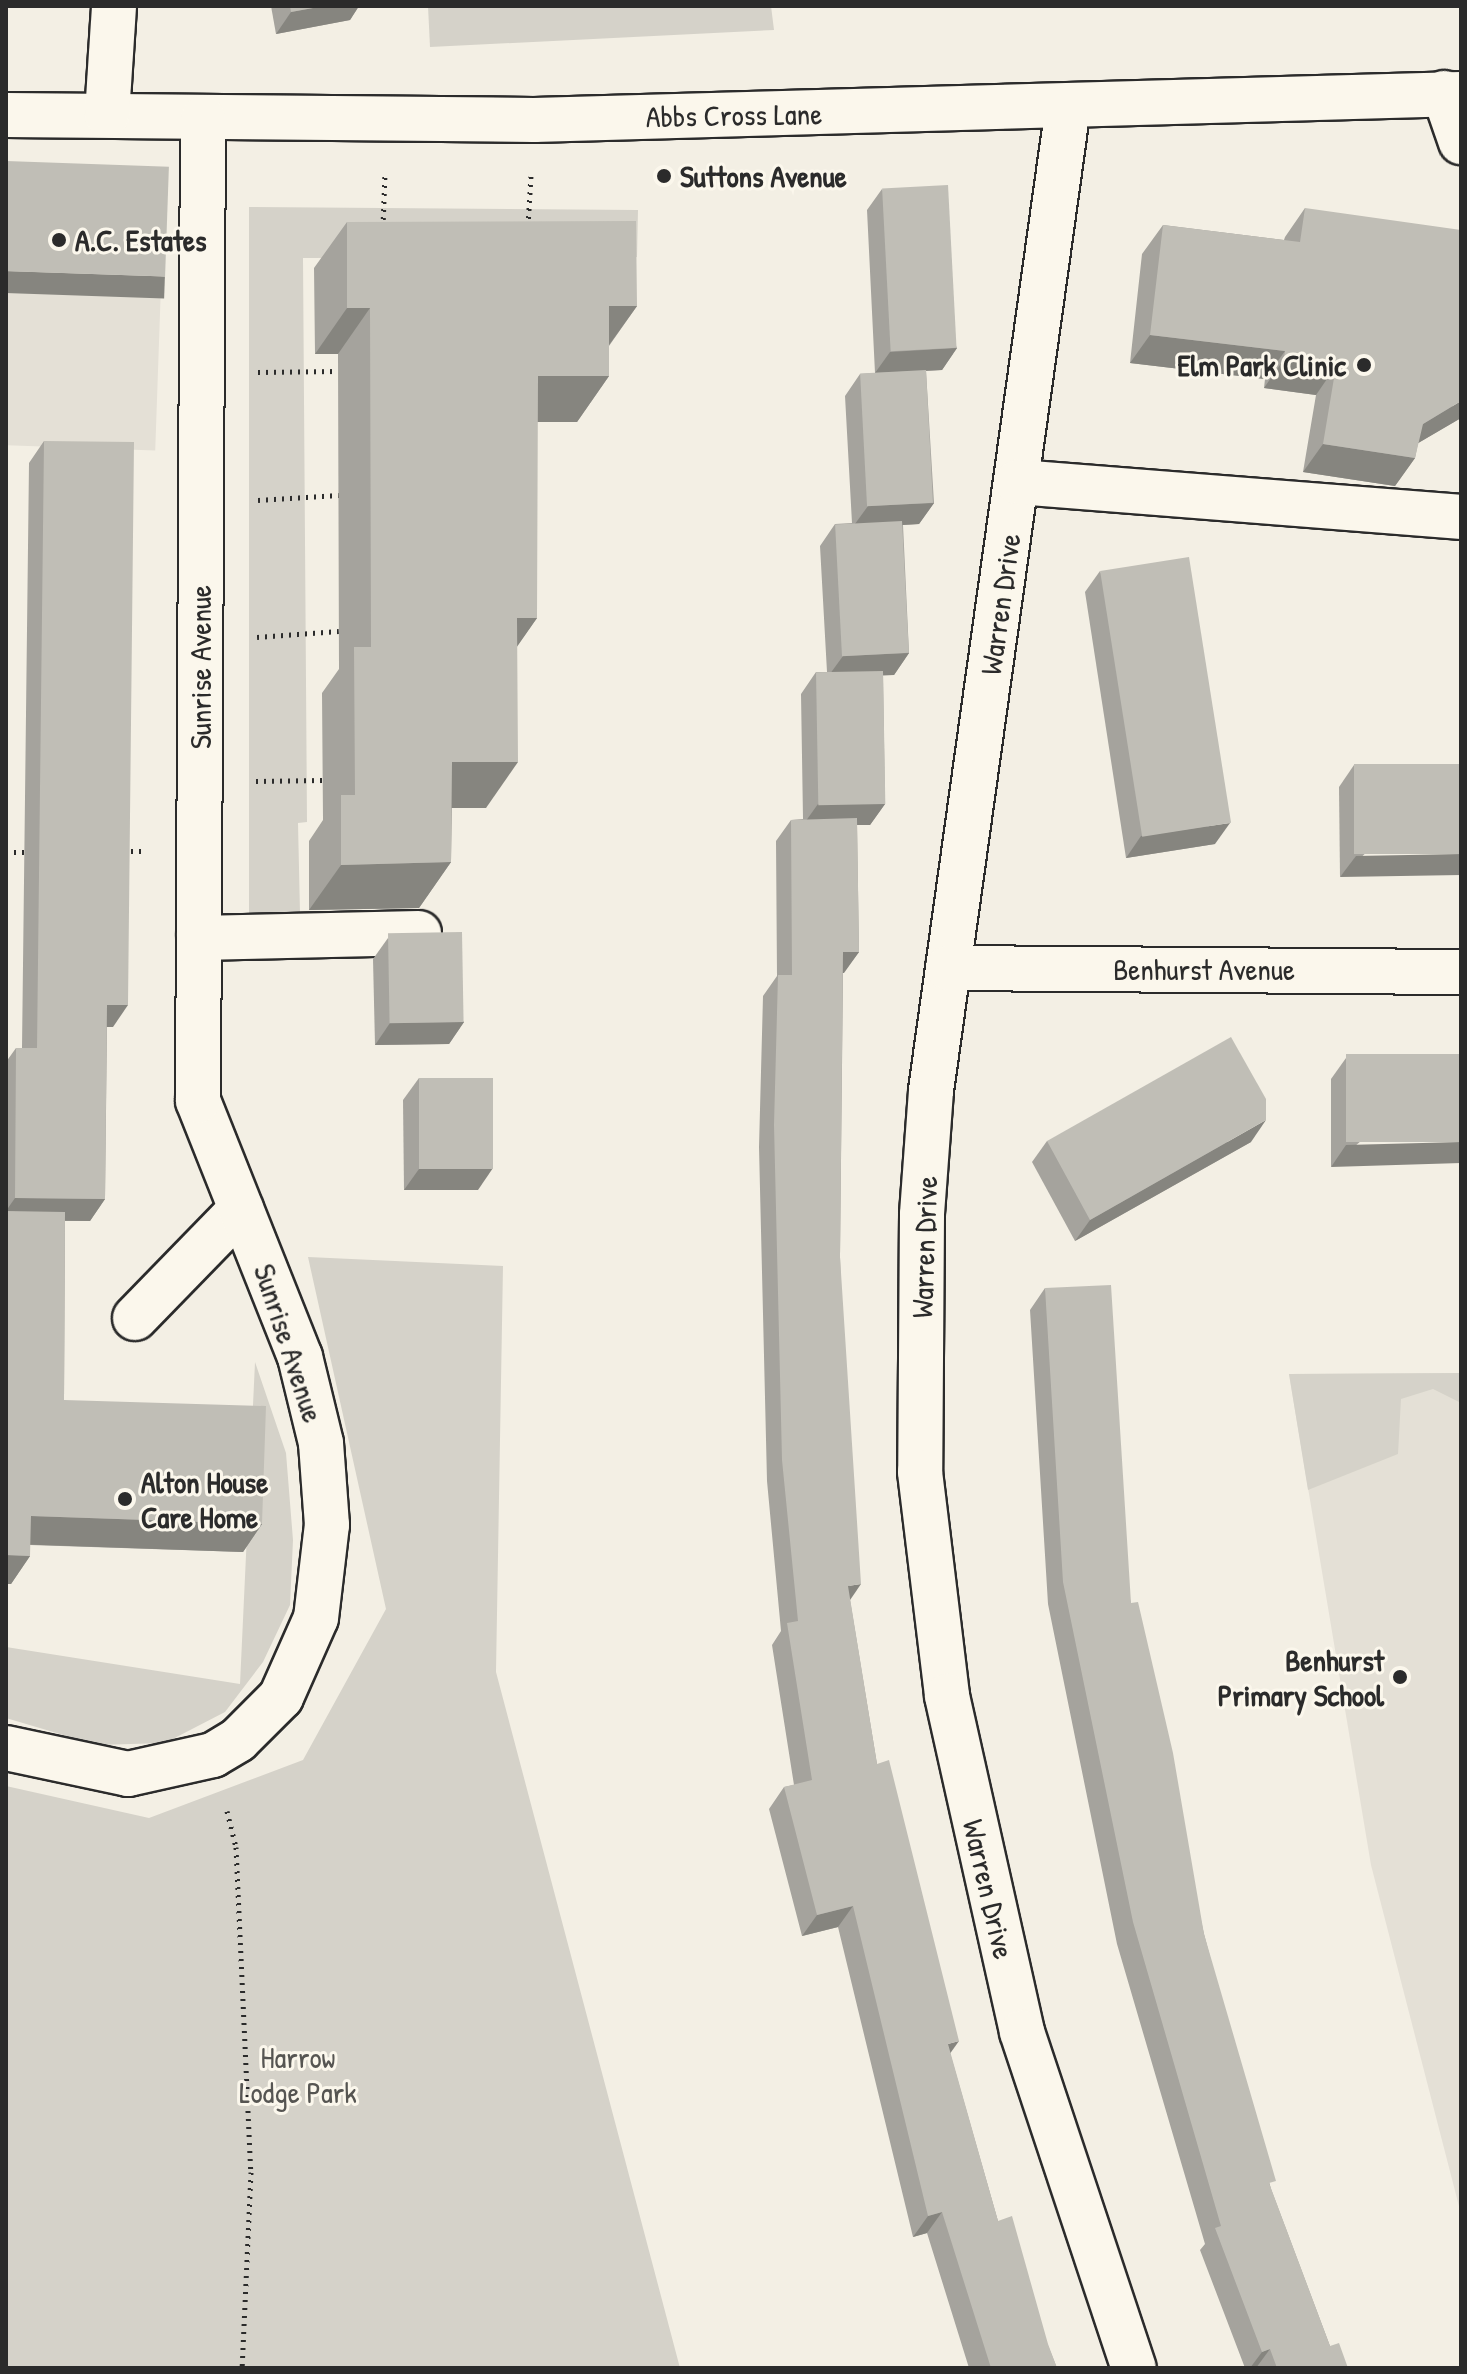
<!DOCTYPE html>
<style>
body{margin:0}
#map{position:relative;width:1467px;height:2374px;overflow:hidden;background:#f3efe4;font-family:"Patrick Hand",sans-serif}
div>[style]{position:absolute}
.built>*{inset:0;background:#e4e0d6;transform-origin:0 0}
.green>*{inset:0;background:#d5d2c9}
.path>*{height:5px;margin-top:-2.5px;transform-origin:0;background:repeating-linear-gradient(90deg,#2b2b2b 0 2px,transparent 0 8px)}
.roads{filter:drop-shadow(2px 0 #2b2b2b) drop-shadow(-2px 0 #2b2b2b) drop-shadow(0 2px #2b2b2b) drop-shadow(0 -2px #2b2b2b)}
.minor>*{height:44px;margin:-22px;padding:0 22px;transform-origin:22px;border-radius:22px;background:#fbf7ec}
.wall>*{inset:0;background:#a5a39d}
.shaded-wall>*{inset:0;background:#86857f;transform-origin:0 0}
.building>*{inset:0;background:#c0beb6;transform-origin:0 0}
.dots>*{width:22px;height:22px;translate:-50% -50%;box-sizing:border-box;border:4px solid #fbf7ec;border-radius:50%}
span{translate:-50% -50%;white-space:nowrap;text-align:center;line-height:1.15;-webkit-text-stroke:6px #fbf7ec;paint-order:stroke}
.street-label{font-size:30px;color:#2b2b2b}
.poi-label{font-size:30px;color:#2b2b2b;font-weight:700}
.left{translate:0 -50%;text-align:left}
.right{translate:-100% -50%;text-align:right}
.park-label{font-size:30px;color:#565552}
.frame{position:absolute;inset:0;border:8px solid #2b2b2b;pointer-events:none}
</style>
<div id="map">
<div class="built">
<i style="left:6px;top:167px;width:159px;height:278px;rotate:2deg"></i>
<i style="clip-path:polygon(1461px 1373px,1461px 2214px,1371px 1865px,1289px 1374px)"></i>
</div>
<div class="green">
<i style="clip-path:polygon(428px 6px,771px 6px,774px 30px,430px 47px)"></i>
<i style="clip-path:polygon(249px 207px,638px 210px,637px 257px,303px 258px,307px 822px,298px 823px,301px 958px,249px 959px)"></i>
<i style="clip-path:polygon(308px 1257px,503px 1266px,496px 1672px,680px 2368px,6px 2368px,6px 1786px,149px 1818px,303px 1760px,386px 1609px)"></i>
<i style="clip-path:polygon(255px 1362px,286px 1453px,293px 1540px,290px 1605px,263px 1662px,225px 1712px,165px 1743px,97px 1745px,6px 1718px,6px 1647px,240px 1684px)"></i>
<i style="clip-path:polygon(1461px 1373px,1461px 1403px,1433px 1389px,1401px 1399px,1398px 1454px,1308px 1490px,1289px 1374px)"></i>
</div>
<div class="path">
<i style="left:528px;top:226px;width:50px;rotate:-86.6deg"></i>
<i style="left:383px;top:227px;width:54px;rotate:-87.9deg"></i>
<i style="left:258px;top:372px;width:80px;rotate:-0.7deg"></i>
<i style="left:258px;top:500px;width:81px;rotate:-3.5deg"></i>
<i style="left:257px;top:637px;width:82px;rotate:-4.2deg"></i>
<i style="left:256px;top:781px;width:67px;rotate:-0.9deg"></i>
<i style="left:123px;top:851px;width:22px"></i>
<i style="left:6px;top:852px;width:23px"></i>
<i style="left:227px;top:1811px;width:37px;rotate:76deg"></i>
<i style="left:236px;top:1847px;width:325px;rotate:87.4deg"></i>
<i style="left:251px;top:2172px;width:196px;rotate:92.6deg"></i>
</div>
<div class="roads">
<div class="minor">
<i style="left:1444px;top:93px;width:52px;rotate:70.9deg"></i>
<i style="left:1068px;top:107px;width:993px;rotate:97.93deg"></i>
<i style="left:931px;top:1091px;width:124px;rotate:94.2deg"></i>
<i style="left:922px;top:1215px;width:257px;rotate:90.4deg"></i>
<i style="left:920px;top:1472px;width:226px;rotate:83.1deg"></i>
<i style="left:947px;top:1696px;width:344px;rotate:77.4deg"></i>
<i style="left:1022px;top:2032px;width:354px;rotate:71.6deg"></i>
<i style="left:6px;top:115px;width:528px;rotate:0.54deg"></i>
<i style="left:534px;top:120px;width:927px;rotate:-1.61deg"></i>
<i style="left:107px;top:115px;width:109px;rotate:-86.3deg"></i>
<i style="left:1018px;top:482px;width:444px;rotate:4.5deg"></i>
<i style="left:199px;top:938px;width:220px;rotate:-1.3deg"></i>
<i style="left:948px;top:968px;width:513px;rotate:0.45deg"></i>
<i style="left:135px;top:1318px;width:152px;rotate:-45.8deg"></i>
<i style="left:6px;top:1748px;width:125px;rotate:12deg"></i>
<i style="left:128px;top:1774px;width:87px;rotate:-12.6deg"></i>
<i style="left:213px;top:1755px;width:29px;rotate:-31deg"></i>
<i style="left:238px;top:1740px;width:61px;rotate:-45deg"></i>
<i style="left:281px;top:1697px;width:86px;rotate:-66.1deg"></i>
<i style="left:316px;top:1618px;width:94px;rotate:-83.3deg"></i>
<i style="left:327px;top:1525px;width:82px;rotate:-94.2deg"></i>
<i style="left:321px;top:1443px;width:89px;rotate:-103.7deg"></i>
<i style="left:300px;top:1357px;width:276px;rotate:-111.7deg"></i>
<i style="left:198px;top:1101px;width:983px;rotate:-89.71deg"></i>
</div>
</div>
<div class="wall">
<i style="clip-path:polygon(271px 6px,359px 6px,350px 20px,276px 34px)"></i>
<i style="clip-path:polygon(882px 189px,957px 348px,942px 370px,926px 371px,934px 503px,919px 524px,903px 525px,909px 653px,894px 675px,883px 675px,885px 804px,870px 825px,857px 825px,859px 952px,843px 973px,840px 1257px,850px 1600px,877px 1764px,950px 2053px,998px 2221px,1057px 2368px,969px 2368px,927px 2233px,913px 2237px,838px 1927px,802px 1936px,769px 1809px,784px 1787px,794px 1785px,772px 1645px,781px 1631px,767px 1481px,759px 1147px,763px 996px,777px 976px,776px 841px,791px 820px,803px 819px,801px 694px,816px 672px,827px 672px,820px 546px,835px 524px,852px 523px,845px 396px,860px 374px,875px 373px,867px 210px)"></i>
<i style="clip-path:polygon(1305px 208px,1461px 418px,1418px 443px,1415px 458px,1395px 486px,1303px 472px,1316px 395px,1264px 388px,1265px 379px,1130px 363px,1142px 254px,1163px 225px,1284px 240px,1285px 237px)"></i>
<i style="clip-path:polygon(347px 222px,637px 306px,609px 346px,609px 376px,577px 422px,537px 422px,537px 618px,517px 646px,486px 808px,452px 808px,451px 862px,419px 908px,309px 910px,309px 841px,323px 820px,322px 693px,339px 669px,338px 354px,315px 354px,314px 268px)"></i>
<i style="clip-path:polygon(44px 441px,113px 1027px,107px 1027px,105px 1199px,90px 1221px,65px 1221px,64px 1400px,262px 1524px,243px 1552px,30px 1545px,30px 1556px,11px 1584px,6px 1584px,6px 1062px,16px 1048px,22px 1048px,29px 463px)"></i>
<i style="clip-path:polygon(1100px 571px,1215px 844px,1126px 858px,1085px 592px)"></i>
<i style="clip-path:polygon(1461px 764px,1340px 877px,1339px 787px,1354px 765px)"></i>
<i style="clip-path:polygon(388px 938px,464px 1022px,449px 1044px,375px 1045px,373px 959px)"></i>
<i style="clip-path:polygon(1461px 1054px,1331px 1167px,1331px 1079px,1346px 1058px)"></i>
<i style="clip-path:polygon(419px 1078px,478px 1190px,404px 1190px,403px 1100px)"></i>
<i style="clip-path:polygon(1047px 1141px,1251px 1142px,1075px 1241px,1032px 1162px)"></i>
<i style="clip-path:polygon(1045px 1288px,1131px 1603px,1204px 1934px,1271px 2189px,1330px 2346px,1348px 2368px,1245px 2368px,1200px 2250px,1205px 2244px,1117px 1944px,1048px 1604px,1030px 1310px)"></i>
</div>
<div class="shaded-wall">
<i style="clip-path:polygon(324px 6px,359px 6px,350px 20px,276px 34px,291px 12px)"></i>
<i style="left:6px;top:271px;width:159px;height:22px;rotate:2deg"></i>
<i style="clip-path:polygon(609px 306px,637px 306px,604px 352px)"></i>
<i style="clip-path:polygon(347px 308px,370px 308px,338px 354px,315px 354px)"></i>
<i style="clip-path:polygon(1150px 335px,1285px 351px,1265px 379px,1130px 363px)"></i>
<i style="clip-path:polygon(957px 348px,942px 370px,875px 373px,890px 352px)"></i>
<i style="clip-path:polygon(1284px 359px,1336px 366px,1316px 395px,1264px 388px)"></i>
<i style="clip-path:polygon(538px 376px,609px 376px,577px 422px,505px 422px)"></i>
<i style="clip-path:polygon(1461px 401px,1461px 418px,1403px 452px,1423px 424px)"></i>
<i style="clip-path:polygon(1323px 444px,1415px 458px,1395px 486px,1303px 472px)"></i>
<i style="clip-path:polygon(934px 503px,919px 524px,852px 528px,868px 506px)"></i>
<i style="clip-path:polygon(517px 618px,537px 618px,505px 664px)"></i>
<i style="clip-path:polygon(909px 653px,894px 675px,827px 678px,843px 656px)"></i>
<i style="clip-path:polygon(452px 762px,518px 762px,486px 808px,420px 808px)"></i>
<i style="clip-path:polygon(818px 804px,885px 804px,870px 825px,803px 825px)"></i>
<i style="clip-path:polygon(1230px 823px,1215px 844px,1126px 858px,1141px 836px)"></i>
<i style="clip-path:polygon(1461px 854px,1461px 875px,1340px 877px,1356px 856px)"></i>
<i style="clip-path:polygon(451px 862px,419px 908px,309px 910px,341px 865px)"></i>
<i style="clip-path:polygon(843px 952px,859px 952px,844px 973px,828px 973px)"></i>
<i style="clip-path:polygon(107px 1005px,128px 1005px,113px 1027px,92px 1027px)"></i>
<i style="clip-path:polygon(464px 1022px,449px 1044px,375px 1045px,390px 1023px)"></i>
<i style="clip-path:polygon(1266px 1120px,1251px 1142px,1075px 1241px,1090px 1220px)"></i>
<i style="clip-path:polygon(1461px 1142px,1461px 1163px,1331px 1167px,1346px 1145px)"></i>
<i style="clip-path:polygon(493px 1168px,478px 1190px,404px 1190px,419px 1169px)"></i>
<i style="clip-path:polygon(15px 1198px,105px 1199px,90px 1221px,6px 1220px,6px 1211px)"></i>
<i style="clip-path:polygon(31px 1516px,262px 1524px,243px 1552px,12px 1544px)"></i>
<i style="clip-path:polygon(6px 1555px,30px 1556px,11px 1584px,6px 1584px)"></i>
<i style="clip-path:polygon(861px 1584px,846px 1606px,848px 1586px)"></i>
<i style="clip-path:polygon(853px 1906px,838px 1927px,802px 1936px,817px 1915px)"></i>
<i style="clip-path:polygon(959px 2041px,944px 2062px,948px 2044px)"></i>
<i style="clip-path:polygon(942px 2212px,927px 2233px,913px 2237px,928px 2216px)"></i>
<i style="clip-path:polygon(1270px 2349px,1256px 2368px,1250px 2368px,1262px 2352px)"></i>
</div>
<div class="building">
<i style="clip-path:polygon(290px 6px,324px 6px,291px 12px)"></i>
<i style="left:6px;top:161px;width:163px;height:110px;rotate:2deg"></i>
<i style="left:948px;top:185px;width:163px;height:66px;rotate:87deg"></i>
<i style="clip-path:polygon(1305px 208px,1461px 230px,1461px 401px,1423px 424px,1415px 458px,1323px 444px,1336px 366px,1284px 359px,1285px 351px,1150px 335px,1163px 225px,1300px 242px)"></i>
<i style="clip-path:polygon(636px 221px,637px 306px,609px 306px,609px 376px,538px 376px,537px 618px,517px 618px,518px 762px,452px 762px,451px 862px,341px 865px,341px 795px,355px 795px,354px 647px,371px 647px,370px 308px,347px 308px,347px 222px)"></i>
<i style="left:926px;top:370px;width:133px;height:66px;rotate:87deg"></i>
<i style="clip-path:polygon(44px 441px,134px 442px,128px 1005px,107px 1005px,105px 1199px,15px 1198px,16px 1048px,37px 1048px)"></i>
<i style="left:902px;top:521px;width:132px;height:67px;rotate:87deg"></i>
<i style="left:1189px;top:557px;width:269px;height:90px;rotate:81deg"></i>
<i style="left:883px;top:671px;width:133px;height:67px;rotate:89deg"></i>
<i style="left:1461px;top:764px;width:90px;height:107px;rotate:90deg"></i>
<i style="clip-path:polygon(857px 818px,859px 952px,843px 952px,840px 1257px,861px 1584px,848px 1586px,877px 1764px,889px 1760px,959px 2041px,948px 2044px,998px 2221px,1012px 2216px,1048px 2344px,1057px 2368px,991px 2368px,942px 2212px,928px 2216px,853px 1906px,817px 1915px,784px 1787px,812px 1780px,787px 1623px,798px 1621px,782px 1460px,774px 1125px,778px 975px,792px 975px,791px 820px)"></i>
<i style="left:462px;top:932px;width:90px;height:74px;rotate:89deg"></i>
<i style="clip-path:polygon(1231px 1037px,1266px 1099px,1266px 1120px,1090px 1220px,1047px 1141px)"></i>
<i style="left:1461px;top:1054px;width:88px;height:115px;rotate:90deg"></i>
<i style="left:419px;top:1078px;width:74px;height:91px"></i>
<i style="clip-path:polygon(6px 1211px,65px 1212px,64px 1400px,266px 1406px,262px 1524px,31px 1516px,30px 1556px,6px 1555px)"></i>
<i style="clip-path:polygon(1111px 1285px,1131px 1603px,1138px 1602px,1173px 1753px,1204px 1934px,1276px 2181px,1269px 2183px,1330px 2346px,1339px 2343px,1348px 2368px,1277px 2368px,1270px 2349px,1262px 2352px,1215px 2228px,1221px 2226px,1133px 1922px,1063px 1582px,1045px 1288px)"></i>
</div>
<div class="dots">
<i style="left:664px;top:176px;background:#2b2b2b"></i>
<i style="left:59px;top:240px;background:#2b2b2b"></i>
<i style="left:1364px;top:365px;background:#2b2b2b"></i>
<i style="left:125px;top:1499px;background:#2b2b2b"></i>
<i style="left:1400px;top:1677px;background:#2b2b2b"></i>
</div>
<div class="street-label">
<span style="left:734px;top:115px;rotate:-1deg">Abbs Cross Lane</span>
<span style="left:1000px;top:604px;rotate:-82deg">Warren Drive</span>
<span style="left:200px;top:667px;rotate:-90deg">Sunrise Avenue</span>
<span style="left:1204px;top:969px">Benhurst Avenue</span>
<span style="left:924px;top:1247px;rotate:-88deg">Warren Drive</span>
<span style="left:289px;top:1343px;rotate:72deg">Sunrise Avenue</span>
<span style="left:989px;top:1889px;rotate:77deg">Warren Drive</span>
</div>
<div class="poi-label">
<span class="left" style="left:680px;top:176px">Suttons Avenue</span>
<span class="left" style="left:75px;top:240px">A.C. Estates</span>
<span class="right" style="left:1346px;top:365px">Elm Park Clinic</span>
<span class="left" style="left:141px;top:1499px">Alton House<br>Care Home</span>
<span class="right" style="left:1384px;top:1677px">Benhurst<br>Primary School</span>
</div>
<div class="park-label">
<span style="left:298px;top:2074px">Harrow<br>Lodge Park</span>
</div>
<div class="frame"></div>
</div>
